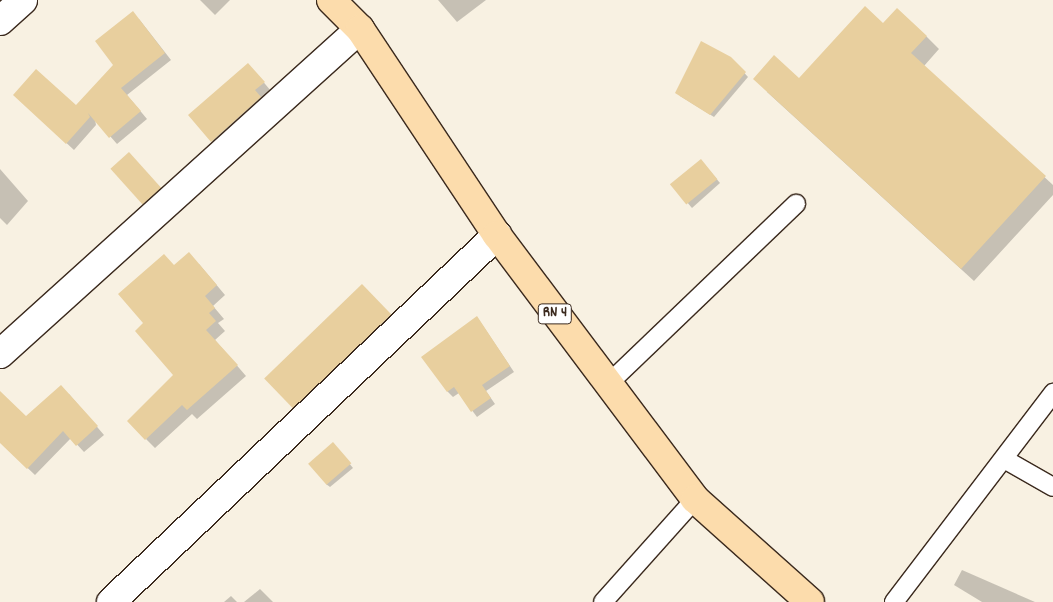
<!DOCTYPE html>
<style>
body{margin:0}
#map{position:relative;width:1053px;height:602px;overflow:hidden;background:#f8f1e2;font-family:Dekko,sans-serif}
div>[style]{position:absolute}
.shadow>*{inset:0;background:#0003;transform-origin:0 0}
.building>*{inset:0;background:#e8cf9e;transform-origin:0 0}
.roads{filter:drop-shadow(1px 0 #3b2a1e) drop-shadow(-1px 0 #3b2a1e) drop-shadow(0 1px #3b2a1e) drop-shadow(0 -1px #3b2a1e)}
.lane>*{height:18px;margin:-9px;padding:0 9px;transform-origin:9px;border-radius:9px;background:#fff}
.street>*{height:28px;margin:-14px;padding:0 14px;transform-origin:14px;border-radius:14px;background:#fff}
.highway>*{height:28px;margin:-14px;padding:0 14px;transform-origin:14px;border-radius:14px;background:#fcdcac}
span{translate:-50% -50%;white-space:nowrap;text-align:center;line-height:1.15;-webkit-text-stroke:4px #fff;paint-order:stroke}
.shield-label span{padding:1px 4px;background:#fff;border:1px solid;border-radius:4px;-webkit-text-stroke-width:0}
.shield-label{font-size:15px;color:#3b2a1e;font-weight:700}
</style>
<div id="map">
<div class="shadow">
<i style="clip-path:polygon(200px 0,230px 0,215px 15px)"></i>
<i style="clip-path:polygon(438px 0,486px 0,457px 22px)"></i>
<i style="clip-path:polygon(139px 19px,171px 60px,127px 95px,147px 119px,117px 144px,95px 119px,96px 125px,74px 150px,22px 102px,76px 107px,115px 65px)"></i>
<i style="clip-path:polygon(883px 24px,926px 36px,939px 49px,924px 66px,1053px 185px,1053px 195px,974px 281px,767px 92px,799px 80px)"></i>
<i style="clip-path:polygon(731px 58px,748px 77px,714px 117px,680px 96px)"></i>
<i style="clip-path:polygon(255px 72px,271px 91px,262px 98px,268px 106px,220px 149px,189px 115px)"></i>
<i style="clip-path:polygon(136px 161px,167px 196px,151px 211px,143px 204px)"></i>
<i style="clip-path:polygon(705px 165px,720px 183px,692px 208px,673px 186px)"></i>
<i style="clip-path:polygon(0 169px,28px 201px,7px 225px,0 218px)"></i>
<i style="clip-path:polygon(199px 264px,225px 295px,213px 306px,224px 319px,218px 323px,225px 331px,215px 340px,246px 376px,197px 419px,192px 414px,155px 448px,146px 439px,175px 375px,145px 323px,175px 266px)"></i>
<i style="left:362px;top:286px;width:55px;height:133px;rotate:45deg"></i>
<i style="clip-path:polygon(477px 317px,514px 372px,486px 391px,495px 404px,477px 417px,459px 393px,453px 397px,448px 392px,423px 357px)"></i>
<i style="clip-path:polygon(69px 394px,104px 435px,84px 452px,71px 438px,35px 475px,0 442px,0 413px,26px 418px)"></i>
<i style="clip-path:polygon(336px 447px,353px 468px,330px 487px,326px 484px)"></i>
<i style="clip-path:polygon(962px 570px,1035px 602px,982px 602px,954px 585px)"></i>
<i style="clip-path:polygon(260px 589px,273px 602px,244px 602px)"></i>
<i style="clip-path:polygon(231px 596px,237px 602px,224px 602px)"></i>
</div>
<div class="building">
<i style="clip-path:polygon(865px 6px,883px 23px,897px 8px,927px 36px,911px 53px,1046px 176px,961px 269px,753px 79px,774px 55px,799px 78px)"></i>
<i style="clip-path:polygon(133px 11px,165px 53px,121px 88px,141px 111px,109px 138px,88px 113px,90px 117px,66px 144px,13px 95px,36px 69px,76px 105px,113px 65px,95px 41px)"></i>
<i style="clip-path:polygon(701px 41px,731px 57px,746px 72px,710px 115px,675px 93px)"></i>
<i style="clip-path:polygon(248px 63px,265px 82px,255px 90px,261px 97px,211px 142px,188px 115px)"></i>
<i style="left:129px;top:152px;width:48px;height:25px;rotate:48deg"></i>
<i style="left:701px;top:159px;width:26px;height:40px;rotate:51deg"></i>
<i style="clip-path:polygon(189px 252px,217px 285px,205px 296px,215px 308px,209px 313px,216px 321px,206px 330px,238px 365px,187px 410px,182px 405px,145px 440px,127px 421px,173px 375px,135px 331px,143px 323px,118px 294px,164px 254px,174px 265px)"></i>
<i style="left:362px;top:284px;width:42px;height:136px;rotate:46deg"></i>
<i style="clip-path:polygon(477px 316px,510px 366px,482px 385px,491px 398px,471px 412px,454px 387px,447px 392px,421px 357px)"></i>
<i style="clip-path:polygon(61px 385px,98px 426px,76px 446px,63px 431px,27px 469px,0 443px,0 391px,26px 416px)"></i>
<i style="left:333px;top:442px;width:28px;height:33px;rotate:49deg"></i>
</div>
<div class="roads">
<div class="lane">
<i style="left:607px;top:385px;width:262px;rotate:-43.8deg"></i>
<i style="left:1004px;top:459px;width:56px;rotate:29.7deg"></i>
<i style="left:603px;top:602px;width:138px;rotate:-48.2deg"></i>
<i style="left:894px;top:602px;width:263px;rotate:-52.7deg"></i>
</div>
<div class="street">
<i style="left:0;top:21px;width:31px;rotate:-42deg"></i>
<i style="left:0;top:354px;width:485px;rotate:-42.1deg"></i>
<i style="left:111px;top:602px;width:533px;rotate:-43.55deg"></i>
</div>
<div class="highway">
<i style="left:331px;top:0;width:41px;rotate:45deg"></i>
<i style="left:360px;top:29px;width:247px;rotate:56.4deg"></i>
<i style="left:497px;top:235px;width:330px;rotate:53.1deg"></i>
<i style="left:695px;top:499px;width:154px;rotate:41.8deg"></i>
</div>
</div>
<div class="shield-label">
<span style="left:555px;top:314px">RN 4</span>
</div>
</div>
